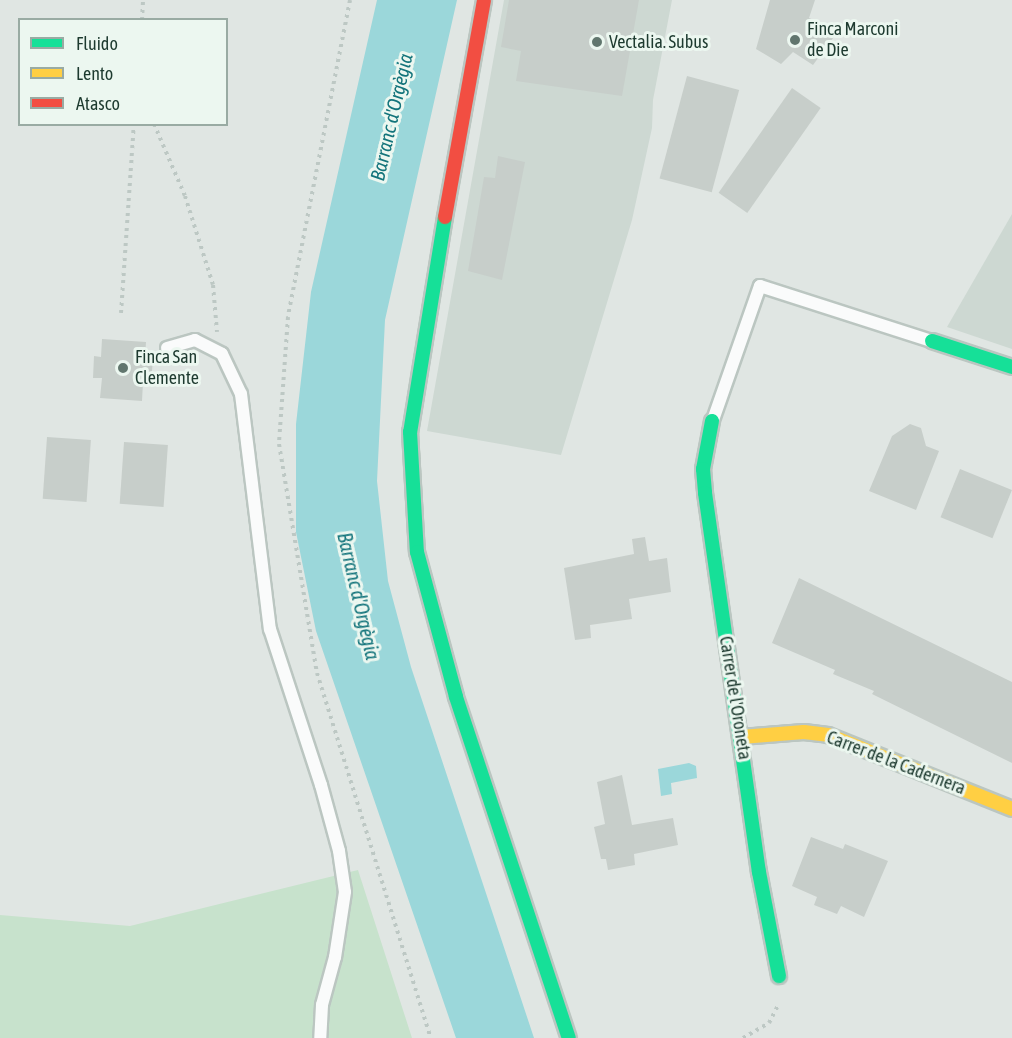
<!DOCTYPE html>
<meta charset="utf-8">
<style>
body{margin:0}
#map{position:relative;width:1012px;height:1038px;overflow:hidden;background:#e0e6e3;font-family:"Asap Condensed",sans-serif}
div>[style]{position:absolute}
.built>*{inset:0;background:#cdd8d2}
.green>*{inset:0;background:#c7e2cc}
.water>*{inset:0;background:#9bd7da}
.building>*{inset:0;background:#c7ceca;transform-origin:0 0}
.path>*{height:4px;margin-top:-2px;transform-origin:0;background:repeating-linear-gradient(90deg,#bdc8c4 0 3px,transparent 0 7.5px)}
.roads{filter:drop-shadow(2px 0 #bbc6c1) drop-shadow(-2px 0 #bbc6c1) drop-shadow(0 2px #bbc6c1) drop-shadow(0 -2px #bbc6c1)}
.lane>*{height:12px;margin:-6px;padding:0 6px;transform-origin:6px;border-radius:6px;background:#fafbfb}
.fast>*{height:14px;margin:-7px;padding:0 7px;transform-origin:7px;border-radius:7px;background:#16e098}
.slow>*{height:14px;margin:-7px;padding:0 7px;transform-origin:7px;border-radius:7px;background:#ffcf43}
.jam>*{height:14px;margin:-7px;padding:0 7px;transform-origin:7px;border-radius:7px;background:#f24e42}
.dots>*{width:16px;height:16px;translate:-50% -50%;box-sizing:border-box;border:3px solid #ecf7f0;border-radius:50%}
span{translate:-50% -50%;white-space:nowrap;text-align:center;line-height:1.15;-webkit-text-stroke:6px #ecf7f0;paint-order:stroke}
.poi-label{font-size:18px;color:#1d3a2f}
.left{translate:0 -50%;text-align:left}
.street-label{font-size:18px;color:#1d3a2f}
.water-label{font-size:20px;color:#13747b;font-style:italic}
.legend{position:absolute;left:18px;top:18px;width:210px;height:108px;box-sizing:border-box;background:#ecf7f0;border:2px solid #99aba3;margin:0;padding:8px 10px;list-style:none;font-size:18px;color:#1d3a2f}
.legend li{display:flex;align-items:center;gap:12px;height:30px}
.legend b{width:30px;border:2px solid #99aba3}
</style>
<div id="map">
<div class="built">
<i style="clip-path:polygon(504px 0,672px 0,653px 100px,652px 128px,632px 220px,561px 455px,427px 431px)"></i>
<i style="clip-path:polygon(1012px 214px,1012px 349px,947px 327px)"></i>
</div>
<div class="green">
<i style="clip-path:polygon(358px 870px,412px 1038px,0 1038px,0 915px,130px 926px)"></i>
</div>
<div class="water">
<i style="clip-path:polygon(377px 0,457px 0,385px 320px,377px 481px,388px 581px,411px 667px,534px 1038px,456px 1038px,316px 631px,296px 532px,296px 424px,311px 292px)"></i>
<i style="clip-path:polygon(689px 763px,696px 766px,697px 778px,671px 783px,672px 794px,661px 796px,658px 769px)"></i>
</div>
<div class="building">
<i style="clip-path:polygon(509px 0,639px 0,622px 96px,516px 81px,521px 51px,501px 47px)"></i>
<i style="clip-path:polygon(770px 0,815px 0,809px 18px,839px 30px,813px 65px,793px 52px,781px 64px,756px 49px)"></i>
<i style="left:687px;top:76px;width:54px;height:106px;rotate:15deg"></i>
<i style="left:792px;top:88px;width:35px;height:128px;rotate:35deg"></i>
<i style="clip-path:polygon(498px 156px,525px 162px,502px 280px,468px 271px,484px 177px,495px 178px)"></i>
<i style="clip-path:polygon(102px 339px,146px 342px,145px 359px,153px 359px,151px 383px,143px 382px,142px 401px,100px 398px,102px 378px,93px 378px,94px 356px,101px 357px)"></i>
<i style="clip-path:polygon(910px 424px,921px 428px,926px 446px,939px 451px,916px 510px,869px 491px,892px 436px)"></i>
<i style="left:47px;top:437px;width:44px;height:62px;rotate:4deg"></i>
<i style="left:124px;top:442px;width:44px;height:62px;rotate:4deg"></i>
<i style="left:960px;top:469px;width:56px;height:52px;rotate:22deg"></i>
<i style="clip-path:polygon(645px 537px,649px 561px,667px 558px,671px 592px,629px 599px,632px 619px,590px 625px,591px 638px,575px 640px,564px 568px,634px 554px,632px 539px)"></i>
<i style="clip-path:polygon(799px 578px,1012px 682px,1012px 763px,872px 694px,874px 691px,833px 674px,835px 670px,772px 643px)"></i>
<i style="clip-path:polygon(622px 775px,632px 825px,673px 818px,678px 845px,634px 854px,635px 865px,608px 870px,606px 859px,601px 859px,594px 827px,605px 824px,597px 782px)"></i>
<i style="clip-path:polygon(811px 837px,843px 849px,845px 844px,888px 861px,864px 917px,841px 906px,837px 914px,814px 905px,817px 897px,792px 886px)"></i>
</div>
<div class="path">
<i style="left:350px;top:0;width:323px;rotate:101.1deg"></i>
<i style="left:288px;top:317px;width:127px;rotate:94.1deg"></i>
<i style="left:279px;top:444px;width:232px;rotate:80.6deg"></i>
<i style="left:317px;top:673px;width:382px;rotate:72.7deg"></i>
<i style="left:142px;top:20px;width:20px;rotate:-87deg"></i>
<i style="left:154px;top:124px;width:78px;rotate:66.7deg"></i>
<i style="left:185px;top:196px;width:93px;rotate:72.5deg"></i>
<i style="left:213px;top:285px;width:47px;rotate:85.1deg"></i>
<i style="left:121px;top:313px;width:189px;rotate:-86.1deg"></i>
<i style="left:743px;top:1038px;width:30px;rotate:-30deg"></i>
<i style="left:769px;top:1023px;width:22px;rotate:-63deg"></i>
</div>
<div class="roads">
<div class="lane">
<i style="left:167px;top:348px;width:29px;rotate:-16deg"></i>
<i style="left:195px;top:340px;width:30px;rotate:27deg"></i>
<i style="left:222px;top:354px;width:44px;rotate:64.6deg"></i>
<i style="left:241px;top:394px;width:237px;rotate:83deg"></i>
<i style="left:270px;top:629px;width:164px;rotate:71.9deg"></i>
<i style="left:321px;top:785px;width:68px;rotate:74.7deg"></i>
<i style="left:339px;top:851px;width:41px;rotate:81.7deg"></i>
<i style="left:345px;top:892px;width:66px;rotate:98.7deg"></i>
<i style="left:335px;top:957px;width:50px;rotate:105.2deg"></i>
<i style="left:322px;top:1005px;width:33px;rotate:93deg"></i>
<i style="left:713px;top:420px;width:142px;rotate:-70.7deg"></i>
<i style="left:760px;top:286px;width:180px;rotate:17.8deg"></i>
</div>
<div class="fast">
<i style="left:445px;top:217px;width:218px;rotate:99.2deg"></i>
<i style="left:410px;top:432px;width:120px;rotate:86.7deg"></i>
<i style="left:417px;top:552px;width:150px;rotate:74.9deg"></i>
<i style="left:456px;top:697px;width:359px;rotate:71.7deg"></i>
<i style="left:932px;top:341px;width:84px;rotate:18deg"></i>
<i style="left:712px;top:421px;width:49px;rotate:100.6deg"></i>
<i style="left:703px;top:469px;width:24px;rotate:85deg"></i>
<i style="left:705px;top:493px;width:383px;rotate:81.9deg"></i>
<i style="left:759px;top:872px;width:106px;rotate:79.1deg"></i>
</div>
<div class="slow">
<i style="left:741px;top:737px;width:63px;rotate:-4.5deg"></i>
<i style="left:804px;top:732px;width:24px;rotate:7deg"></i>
<i style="left:828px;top:735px;width:198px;rotate:21.9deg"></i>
</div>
<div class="jam">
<i style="left:445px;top:217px;width:220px;rotate:-79.8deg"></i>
</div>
</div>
<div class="dots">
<i style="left:795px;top:40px;background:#61766e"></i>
<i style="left:597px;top:42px;background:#61766e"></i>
<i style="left:123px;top:368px;background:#61766e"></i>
</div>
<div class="poi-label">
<span class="left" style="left:807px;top:40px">Finca Marconi<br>de Die</span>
<span class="left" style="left:609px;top:42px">Vectalia. Subus</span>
<span class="left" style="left:135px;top:368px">Finca San<br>Clemente</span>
</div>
<div class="street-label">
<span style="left:735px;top:698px;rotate:81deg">Carrer de l'Oroneta</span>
<span style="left:896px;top:763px;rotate:21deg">Carrer de la Cadernera</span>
</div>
<div class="water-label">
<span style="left:391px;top:117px;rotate:-77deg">Barranc d'Orgègia</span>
<span style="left:359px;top:596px;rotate:77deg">Barranc d'Orgègia</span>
</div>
<ul class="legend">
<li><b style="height:8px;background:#16e098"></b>Fluido</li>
<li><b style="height:8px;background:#ffcf43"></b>Lento</li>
<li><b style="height:8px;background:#f24e42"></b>Atasco</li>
</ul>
</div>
